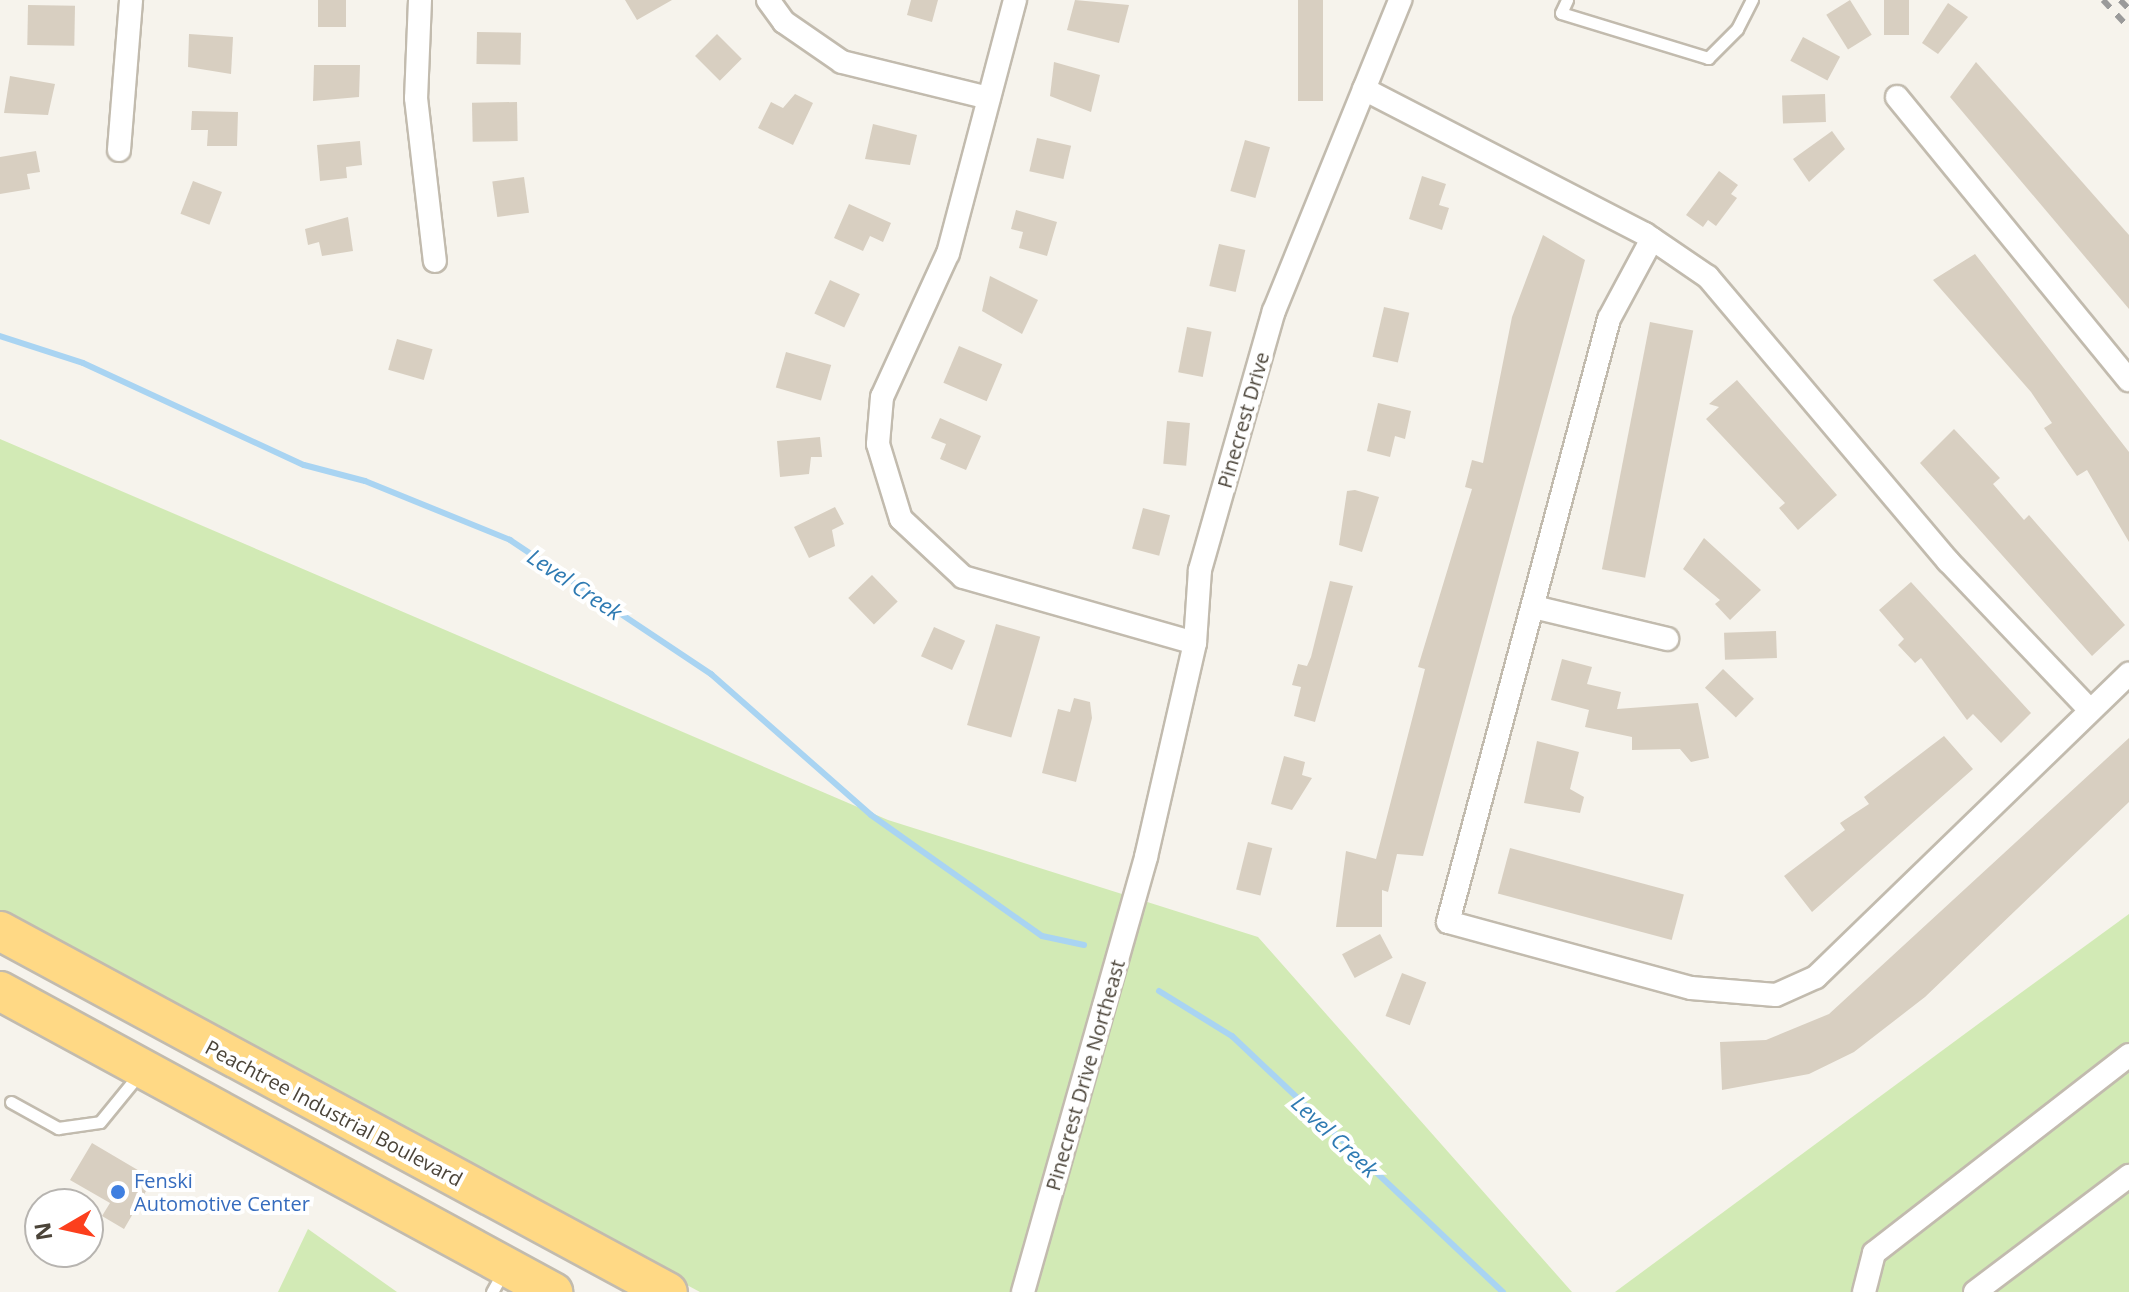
<!DOCTYPE html>
<style>
body{margin:0}
#map{position:relative;width:2129px;height:1292px;overflow:hidden;background:#f6f3ec;font-family:"Open Sans",sans-serif}
div>[style]{position:absolute}
.green>*{inset:0;background:#d2eab5}
.stream>*{height:6px;margin:-3px;padding:0 3px;transform-origin:3px;border-radius:3px;background:#a9d4f2}
.building>*{inset:0;background:#d8cfc1;transform-origin:0 0}
.roads{filter:drop-shadow(2px 0 #c2bbae) drop-shadow(-2px 0 #c2bbae) drop-shadow(0 2px #c2bbae) drop-shadow(0 -2px #c2bbae)}
.service>*{height:11px;margin:-5.5px;padding:0 5.5px;transform-origin:5.5px;border-radius:5.5px;background:#fff}
.minor>*{height:22px;margin:-11px;padding:0 11px;transform-origin:11px;border-radius:11px;background:#fff}
.trunk>*{height:38px;margin:-19px;padding:0 19px;transform-origin:19px;border-radius:19px;background:#ffd985}
.rail>*{height:6px;margin-top:-3px;transform-origin:0;background:repeating-linear-gradient(90deg,#9a9a9a 0 10px,transparent 0 20px)}
.dots>*{width:22px;height:22px;translate:-50% -50%;box-sizing:border-box;border:4px solid #fff;border-radius:50%}
span{translate:-50% -50%;white-space:nowrap;text-align:center;line-height:1.15;-webkit-text-stroke:8px #fff;paint-order:stroke}
.street-label{font-size:20px;color:#4b4439}
.shop-label{font-size:20px;color:#366cbe}
.left{translate:0 -50%;text-align:left}
.water-label{font-size:22px;color:#2e7ab2;font-style:italic}
.north{position:absolute;left:24px;top:1188px;width:80px;height:80px;box-sizing:border-box;background:#fff;border:2px solid #b7b4b0;border-radius:50%;rotate:261deg;font-size:22px;font-weight:700;line-height:32px;text-align:center;color:#4b4439}
.north::after{content:'';display:block;margin:auto;width:28px;height:36px;background:#fc3f1d;clip-path:polygon(50% 0,100% 100%,50% 72%,0 100%)}
</style>
<div id="map">
<div class="green">
<i style="clip-path:polygon(0 439px,888px 820px,1258px 937px,1572px 1292px,700px 1292px,0 919px)"></i>
<i style="clip-path:polygon(2129px 914px,2129px 1292px,1615px 1292px,1985px 1019px)"></i>
<i style="clip-path:polygon(308px 1229px,397px 1292px,278px 1292px)"></i>
</div>
<div class="stream">
<i style="left:0;top:336px;width:87px;rotate:18deg"></i>
<i style="left:83px;top:363px;width:243px;rotate:24.8deg"></i>
<i style="left:304px;top:465px;width:63px;rotate:14.7deg"></i>
<i style="left:365px;top:481px;width:157px;rotate:22.1deg"></i>
<i style="left:510px;top:540px;width:242px;rotate:33.7deg"></i>
<i style="left:711px;top:674px;width:213px;rotate:41.4deg"></i>
<i style="left:871px;top:815px;width:209px;rotate:35.3deg"></i>
<i style="left:1042px;top:936px;width:43px;rotate:12.1deg"></i>
<i style="left:1159px;top:991px;width:86px;rotate:31.7deg"></i>
<i style="left:1232px;top:1036px;width:373px;rotate:43.4deg"></i>
</div>
<div class="building">
<i style="left:318px;top:0;width:28px;height:27px"></i>
<i style="clip-path:polygon(625px 0,672px 0,637px 20px)"></i>
<i style="clip-path:polygon(911px 0,938px 0,932px 22px,907px 15px)"></i>
<i style="clip-path:polygon(1075px 0,1129px 5px,1119px 43px,1067px 30px)"></i>
<i style="left:1298px;top:0;width:25px;height:101px"></i>
<i style="left:1850px;top:0;width:41px;height:28px;rotate:58deg"></i>
<i style="left:1884px;top:0;width:25px;height:35px"></i>
<i style="clip-path:polygon(1948px 3px,1968px 17px,1938px 54px,1922px 43px)"></i>
<i style="left:28px;top:5px;width:47px;height:40px;rotate:1deg"></i>
<i style="left:477px;top:32px;width:44px;height:32px;rotate:1deg"></i>
<i style="clip-path:polygon(189px 34px,233px 37px,231px 74px,188px 67px)"></i>
<i style="left:717px;top:34px;width:35px;height:31px;rotate:45deg"></i>
<i style="left:1803px;top:37px;width:42px;height:27px;rotate:28deg"></i>
<i style="clip-path:polygon(1054px 62px,1100px 75px,1091px 112px,1050px 96px)"></i>
<i style="clip-path:polygon(1976px 62px,2129px 235px,2129px 309px,1950px 97px)"></i>
<i style="clip-path:polygon(314px 65px,360px 65px,359px 97px,313px 101px)"></i>
<i style="clip-path:polygon(10px 76px,55px 84px,48px 115px,4px 113px)"></i>
<i style="clip-path:polygon(795px 94px,813px 103px,793px 145px,758px 128px,771px 102px,783px 108px)"></i>
<i style="left:1825px;top:94px;width:28px;height:43px;rotate:88deg"></i>
<i style="left:517px;top:102px;width:39px;height:45px;rotate:89deg"></i>
<i style="clip-path:polygon(192px 111px,238px 112px,237px 146px,207px 146px,208px 130px,191px 130px)"></i>
<i style="clip-path:polygon(873px 124px,917px 135px,910px 165px,865px 159px)"></i>
<i style="clip-path:polygon(1832px 131px,1845px 149px,1809px 182px,1793px 159px)"></i>
<i style="left:1037px;top:138px;width:35px;height:34px;rotate:13deg"></i>
<i style="left:1245px;top:140px;width:26px;height:53px;rotate:16deg"></i>
<i style="clip-path:polygon(360px 141px,362px 165px,346px 167px,347px 178px,320px 181px,317px 145px)"></i>
<i style="clip-path:polygon(36px 151px,40px 172px,27px 174px,30px 189px,0 194px,0 157px)"></i>
<i style="clip-path:polygon(1719px 171px,1738px 185px,1731px 194px,1737px 198px,1716px 226px,1708px 220px,1703px 227px,1686px 215px)"></i>
<i style="clip-path:polygon(1422px 176px,1446px 184px,1439px 205px,1449px 208px,1442px 230px,1409px 219px)"></i>
<i style="left:524px;top:177px;width:36px;height:32px;rotate:82deg"></i>
<i style="left:193px;top:181px;width:31px;height:35px;rotate:21deg"></i>
<i style="clip-path:polygon(849px 204px,891px 223px,883px 242px,870px 236px,863px 251px,834px 238px)"></i>
<i style="clip-path:polygon(1016px 210px,1057px 222px,1047px 256px,1019px 248px,1023px 232px,1011px 229px)"></i>
<i style="clip-path:polygon(348px 217px,353px 251px,322px 256px,319px 242px,308px 245px,305px 229px)"></i>
<i style="clip-path:polygon(1543px 235px,1585px 260px,1423px 856px,1397px 854px,1388px 892px,1382px 890px,1382px 927px,1336px 927px,1346px 851px,1376px 859px,1425px 669px,1418px 667px,1472px 489px,1465px 487px,1472px 460px,1483px 463px,1512px 317px)"></i>
<i style="left:1219px;top:244px;width:27px;height:43px;rotate:13deg"></i>
<i style="clip-path:polygon(1975px 254px,2129px 452px,2129px 542px,2087px 470px,2077px 476px,2044px 428px,2052px 423px,2031px 392px,1933px 280px)"></i>
<i style="clip-path:polygon(990px 276px,1038px 300px,1022px 334px,982px 311px)"></i>
<i style="left:830px;top:280px;width:33px;height:37px;rotate:25deg"></i>
<i style="left:1384px;top:307px;width:26px;height:51px;rotate:13deg"></i>
<i style="left:1650px;top:322px;width:44px;height:252px;rotate:11deg"></i>
<i style="left:1187px;top:327px;width:25px;height:46px;rotate:11deg"></i>
<i style="left:397px;top:339px;width:37px;height:32px;rotate:16deg"></i>
<i style="left:959px;top:346px;width:47px;height:40px;rotate:23deg"></i>
<i style="left:786px;top:352px;width:47px;height:37px;rotate:16deg"></i>
<i style="clip-path:polygon(1737px 380px,1837px 495px,1798px 530px,1779px 508px,1785px 503px,1706px 419px,1719px 407px,1709px 404px)"></i>
<i style="clip-path:polygon(1378px 403px,1411px 411px,1405px 439px,1395px 436px,1390px 457px,1367px 451px)"></i>
<i style="clip-path:polygon(940px 418px,981px 436px,966px 470px,940px 459px,946px 444px,931px 438px)"></i>
<i style="left:1167px;top:421px;width:23px;height:43px;rotate:5deg"></i>
<i style="clip-path:polygon(1954px 429px,2000px 478px,1993px 484px,2024px 520px,2029px 515px,2125px 625px,2092px 656px,1920px 463px)"></i>
<i style="clip-path:polygon(820px 437px,822px 457px,811px 457px,809px 474px,780px 477px,777px 441px)"></i>
<i style="clip-path:polygon(1355px 490px,1379px 497px,1362px 552px,1339px 545px,1347px 491px)"></i>
<i style="clip-path:polygon(835px 507px,844px 524px,832px 530px,835px 546px,809px 558px,794px 527px)"></i>
<i style="left:1143px;top:508px;width:28px;height:42px;rotate:15deg"></i>
<i style="clip-path:polygon(1704px 538px,1761px 590px,1730px 620px,1715px 604px,1720px 600px,1683px 569px)"></i>
<i style="left:872px;top:575px;width:37px;height:33px;rotate:46deg"></i>
<i style="clip-path:polygon(1330px 581px,1353px 586px,1315px 722px,1294px 716px,1301px 687px,1292px 685px,1298px 664px,1307px 666px,1311px 657px)"></i>
<i style="clip-path:polygon(1911px 582px,2031px 713px,2001px 743px,1973px 714px,1967px 720px,1921px 658px,1915px 663px,1898px 645px,1904px 639px,1879px 610px)"></i>
<i style="left:996px;top:624px;width:46px;height:105px;rotate:16deg"></i>
<i style="left:934px;top:627px;width:34px;height:32px;rotate:24deg"></i>
<i style="left:1776px;top:631px;width:27px;height:52px;rotate:88deg"></i>
<i style="clip-path:polygon(1562px 659px,1592px 667px,1587px 684px,1621px 692px,1617px 709px,1698px 703px,1709px 758px,1691px 762px,1680px 749px,1632px 750px,1632px 737px,1585px 727px,1589px 710px,1551px 700px)"></i>
<i style="left:1723px;top:669px;width:43px;height:26px;rotate:44deg"></i>
<i style="clip-path:polygon(1074px 698px,1090px 702px,1092px 718px,1076px 782px,1042px 773px,1058px 709px,1070px 712px)"></i>
<i style="clip-path:polygon(1944px 736px,1973px 769px,1812px 912px,1784px 876px,1845px 830px,1840px 823px,1869px 804px,1864px 797px)"></i>
<i style="clip-path:polygon(2129px 738px,2129px 802px,1925px 997px,1854px 1052px,1809px 1074px,1722px 1090px,1720px 1042px,1766px 1040px,1829px 1014px)"></i>
<i style="clip-path:polygon(1537px 741px,1579px 752px,1570px 789px,1584px 797px,1580px 813px,1524px 803px)"></i>
<i style="clip-path:polygon(1284px 756px,1305px 762px,1302px 775px,1312px 778px,1292px 810px,1271px 804px)"></i>
<i style="left:1248px;top:842px;width:25px;height:49px;rotate:14deg"></i>
<i style="left:1510px;top:848px;width:180px;height:47px;rotate:15deg"></i>
<i style="left:1380px;top:934px;width:27px;height:43px;rotate:62deg"></i>
<i style="left:1402px;top:973px;width:26px;height:46px;rotate:21deg"></i>
<i style="clip-path:polygon(92px 1143px,153px 1179px,124px 1229px,102px 1216px,110px 1203px,70px 1180px)"></i>
</div>
<div class="roads">
<div class="service">
<i style="left:1567px;top:0;width:14px;rotate:115deg"></i>
<i style="left:1561px;top:13px;width:154px;rotate:17deg"></i>
<i style="left:1708px;top:58px;width:41px;rotate:-45deg"></i>
<i style="left:1737px;top:29px;width:33px;rotate:-63deg"></i>
<i style="left:11px;top:1102px;width:54px;rotate:29deg"></i>
<i style="left:58px;top:1128px;width:42px;rotate:-8.1deg"></i>
<i style="left:100px;top:1122px;width:63px;rotate:-50.8deg"></i>
<i style="left:492px;top:1292px;width:23px;rotate:-61deg"></i>
</div>
<div class="minor">
<i style="left:420px;top:0;width:98px;rotate:92.3deg"></i>
<i style="left:416px;top:98px;width:164px;rotate:83.4deg"></i>
<i style="left:768px;top:0;width:27px;rotate:54deg"></i>
<i style="left:784px;top:22px;width:70px;rotate:34.6deg"></i>
<i style="left:842px;top:62px;width:151px;rotate:13.8deg"></i>
<i style="left:1015px;top:0;width:262px;rotate:104.8deg"></i>
<i style="left:948px;top:253px;width:158px;rotate:114.6deg"></i>
<i style="left:882px;top:397px;width:47px;rotate:94.9deg"></i>
<i style="left:878px;top:444px;width:78px;rotate:73deg"></i>
<i style="left:901px;top:519px;width:85px;rotate:43.1deg"></i>
<i style="left:963px;top:577px;width:241px;rotate:15.9deg"></i>
<i style="left:1364px;top:89px;width:316px;rotate:27.3deg"></i>
<i style="left:1645px;top:234px;width:76px;rotate:34.3deg"></i>
<i style="left:1708px;top:277px;width:372px;rotate:49.8deg"></i>
<i style="left:1948px;top:561px;width:202px;rotate:46.4deg"></i>
<i style="left:1897px;top:97px;width:366px;rotate:50.7deg"></i>
<i style="left:119px;top:150px;width:150px;rotate:-85.4deg"></i>
<i style="left:1652px;top:239px;width:91px;rotate:118.3deg"></i>
<i style="left:1609px;top:319px;width:624px;rotate:104.95deg"></i>
<i style="left:1448px;top:922px;width:252px;rotate:15.2deg"></i>
<i style="left:1691px;top:988px;width:85px;rotate:4.7deg"></i>
<i style="left:1776px;top:995px;width:44px;rotate:-24.2deg"></i>
<i style="left:1816px;top:977px;width:436px;rotate:-44.1deg"></i>
<i style="left:1534px;top:607px;width:137px;rotate:13.5deg"></i>
<i style="left:1023px;top:1292px;width:452px;rotate:-74.2deg"></i>
<i style="left:1146px;top:857px;width:220px;rotate:-77.1deg"></i>
<i style="left:1195px;top:643px;width:73px;rotate:-86.1deg"></i>
<i style="left:1200px;top:570px;width:269px;rotate:-74.1deg"></i>
<i style="left:1274px;top:311px;width:336px;rotate:-67.9deg"></i>
<i style="left:1864px;top:1292px;width:40px;rotate:-75.6deg"></i>
<i style="left:1874px;top:1253px;width:323px;rotate:-37.8deg"></i>
<i style="left:1975px;top:1292px;width:193px;rotate:-37deg"></i>
</div>
<div class="trunk">
<i style="left:0;top:931px;width:759px;rotate:28.39deg"></i>
<i style="left:0;top:991px;width:630px;rotate:28.56deg"></i>
</div>
</div>
<div class="rail">
<i style="left:2103px;top:0;width:38px;rotate:47deg"></i>
<i style="left:2120px;top:0;width:13px;rotate:45deg"></i>
</div>
<div class="dots">
<i style="left:118px;top:1192px;background:#3f7fe0"></i>
</div>
<div class="street-label">
<span style="left:1243px;top:420px;rotate:-74deg">Pinecrest Drive</span>
<span style="left:1085px;top:1075px;rotate:-74deg">Pinecrest Drive Northeast</span>
<span style="left:334px;top:1113px;rotate:28deg">Peachtree Industrial Boulevard</span>
</div>
<div class="shop-label">
<span class="left" style="left:134px;top:1192px">Fenski<br>Automotive Center</span>
</div>
<div class="water-label">
<span style="left:575px;top:584px;rotate:34deg">Level Creek</span>
<span style="left:1335px;top:1136px;rotate:43deg">Level Creek</span>
</div>
<div class="north">N</div>
</div>
